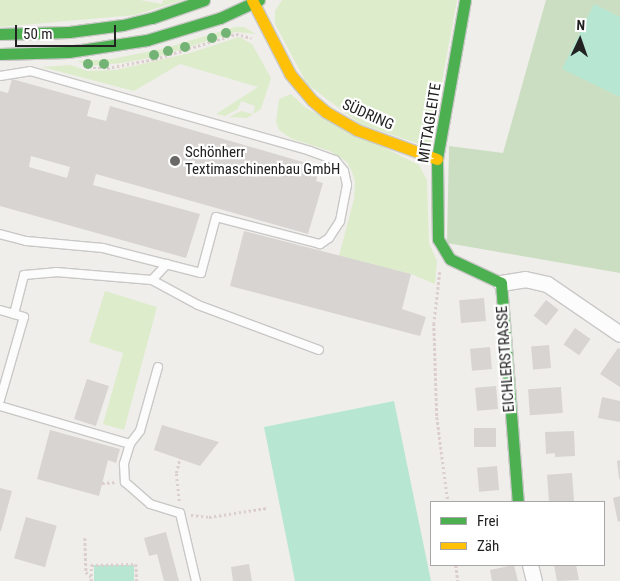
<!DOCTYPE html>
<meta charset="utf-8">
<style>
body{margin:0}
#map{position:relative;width:620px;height:581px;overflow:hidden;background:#f0eeeb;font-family:"Roboto Condensed",sans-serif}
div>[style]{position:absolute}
.grass>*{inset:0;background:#ddeccb}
.forest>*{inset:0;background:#cbdec1}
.pitch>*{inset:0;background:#b7e6d2;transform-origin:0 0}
.building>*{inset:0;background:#d7d4d2;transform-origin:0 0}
.path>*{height:2.5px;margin-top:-1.25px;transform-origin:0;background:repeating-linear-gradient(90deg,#dccecd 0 2.5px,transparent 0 5px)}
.roads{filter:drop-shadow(1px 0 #c9c8c7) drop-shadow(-1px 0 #c9c8c7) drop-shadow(0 1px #c9c8c7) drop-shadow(0 -1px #c9c8c7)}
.lane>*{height:8px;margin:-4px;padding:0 4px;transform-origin:4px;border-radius:4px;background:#fdfcfc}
.street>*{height:15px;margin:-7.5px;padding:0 7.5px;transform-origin:7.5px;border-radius:7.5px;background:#fdfcfc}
.fast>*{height:11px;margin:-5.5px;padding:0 5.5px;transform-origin:5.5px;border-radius:5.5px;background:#4caf50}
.slow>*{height:11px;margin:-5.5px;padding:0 5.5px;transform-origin:5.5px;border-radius:5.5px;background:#ffc107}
.trees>*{width:10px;height:10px;margin:-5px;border-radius:50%;background:#73b476}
.dots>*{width:14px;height:14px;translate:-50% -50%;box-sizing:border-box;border:2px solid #fff;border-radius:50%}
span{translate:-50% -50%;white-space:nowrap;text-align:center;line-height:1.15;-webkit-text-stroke:4.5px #fff;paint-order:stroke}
.street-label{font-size:15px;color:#222}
.poi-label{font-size:15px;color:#222}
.left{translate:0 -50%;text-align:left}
.legend{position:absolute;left:430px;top:501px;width:175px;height:65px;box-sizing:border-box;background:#fff;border:1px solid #a7a7a7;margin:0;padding:6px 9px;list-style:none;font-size:15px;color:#222}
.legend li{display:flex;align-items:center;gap:10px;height:25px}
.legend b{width:25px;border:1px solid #a7a7a7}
.north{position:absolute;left:555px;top:15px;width:50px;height:50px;-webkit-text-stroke:4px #fff;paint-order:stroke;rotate:3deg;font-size:14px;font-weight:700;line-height:20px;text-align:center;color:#222}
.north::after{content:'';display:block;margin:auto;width:18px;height:22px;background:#222;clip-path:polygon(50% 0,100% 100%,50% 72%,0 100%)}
.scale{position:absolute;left:15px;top:25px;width:101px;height:22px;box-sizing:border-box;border:2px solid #222;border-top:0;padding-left:6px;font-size:15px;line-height:18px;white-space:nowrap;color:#222;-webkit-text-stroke:4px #fff;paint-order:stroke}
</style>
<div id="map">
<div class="grass">
<i style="clip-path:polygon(0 0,140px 0,162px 4px,163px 0,183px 0,135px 15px,0 27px)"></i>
<i style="clip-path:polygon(282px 0,457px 0,431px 141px,422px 145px,360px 124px,307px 84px,275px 24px,275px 11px)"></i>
<i style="clip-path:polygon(235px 27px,244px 27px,256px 34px,235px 32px,164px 55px,123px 63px,88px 66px,77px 61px,111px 59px,162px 49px)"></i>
<i style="clip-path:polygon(239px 37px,252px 44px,271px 78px,261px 109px,247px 118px,229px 117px,241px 111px,253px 114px,255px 106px,241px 101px,238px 109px,225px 116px,216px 114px,258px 87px,180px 64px,134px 91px,42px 67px,71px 65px,87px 71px,116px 70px,190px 53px)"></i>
<i style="clip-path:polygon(291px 94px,306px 108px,419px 165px,427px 180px,429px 243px,437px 261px,435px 284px,411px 274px,339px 256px,354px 199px,355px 181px,352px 172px,347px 162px,330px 151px,292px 139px,279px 130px,276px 122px,279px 99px)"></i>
<i style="clip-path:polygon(105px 291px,157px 307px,124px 430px,103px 424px,123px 353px,89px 342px)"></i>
</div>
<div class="forest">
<i style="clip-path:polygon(546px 0,620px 0,620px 17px,562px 68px,620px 97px,620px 273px,447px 243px,449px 146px,503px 153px)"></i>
</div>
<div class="pitch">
<i style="clip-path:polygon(594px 4px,620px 17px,620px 97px,562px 69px)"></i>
<i style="clip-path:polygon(394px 401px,431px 581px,295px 581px,264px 427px)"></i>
<i style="left:134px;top:565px;width:16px;height:40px;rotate:90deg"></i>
</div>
<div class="building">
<i style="clip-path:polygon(evenodd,12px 79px,91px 101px,87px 116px,106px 121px,110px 106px,320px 167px,316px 181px,323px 183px,308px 234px,96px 174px,93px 185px,200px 214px,186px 258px,0 206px,0 91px,8px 93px,12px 79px,31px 156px,70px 167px,67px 178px,29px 167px,31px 156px)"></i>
<i style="clip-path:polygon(244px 231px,411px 274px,402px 309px,426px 317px,420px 336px,230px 286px)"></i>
<i style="left:484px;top:298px;width:23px;height:25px;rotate:85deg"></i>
<i style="left:546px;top:300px;width:16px;height:20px;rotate:38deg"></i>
<i style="left:575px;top:328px;width:19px;height:20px;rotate:35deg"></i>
<i style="left:549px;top:345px;width:23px;height:18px;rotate:85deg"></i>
<i style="left:490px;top:347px;width:22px;height:20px;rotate:85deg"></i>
<i style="clip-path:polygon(618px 348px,620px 349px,620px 387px,600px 374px)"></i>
<i style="left:87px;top:379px;width:23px;height:42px;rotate:18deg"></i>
<i style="left:496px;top:386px;width:23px;height:21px;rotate:85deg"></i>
<i style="left:561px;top:387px;width:26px;height:33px;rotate:86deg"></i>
<i style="clip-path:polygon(602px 397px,620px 401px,620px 422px,598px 418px)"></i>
<i style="clip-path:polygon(162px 425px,219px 442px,200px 466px,154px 450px)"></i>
<i style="left:496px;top:428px;width:19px;height:22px;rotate:90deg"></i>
<i style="clip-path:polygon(50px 430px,120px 449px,116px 463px,108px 460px,99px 496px,37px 479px)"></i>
<i style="clip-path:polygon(574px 431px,575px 456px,555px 457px,555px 453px,546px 454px,545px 432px)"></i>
<i style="clip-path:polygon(620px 460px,620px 479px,619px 479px,617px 461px)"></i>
<i style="left:497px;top:466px;width:24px;height:20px;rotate:85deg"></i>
<i style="left:572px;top:473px;width:29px;height:25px;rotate:86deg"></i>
<i style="clip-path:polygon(0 488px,12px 491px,1px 531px,0 531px)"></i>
<i style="clip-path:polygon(620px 496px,620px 521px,618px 522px,613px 498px)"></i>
<i style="left:26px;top:517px;width:32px;height:43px;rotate:16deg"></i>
<i style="clip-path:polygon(166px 532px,179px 581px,164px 581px,157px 554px,149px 556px,144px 538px)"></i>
<i style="clip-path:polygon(249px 564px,252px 581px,233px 581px,231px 567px)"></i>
<i style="clip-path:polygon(514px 565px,518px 581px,492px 581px,490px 570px)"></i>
<i style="clip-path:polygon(554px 565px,576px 565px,579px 580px,557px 581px)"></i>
</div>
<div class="path">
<i style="left:93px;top:68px;width:14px"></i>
<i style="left:107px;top:68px;width:49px;rotate:-10.6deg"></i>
<i style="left:155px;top:59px;width:85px;rotate:-17.2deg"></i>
<i style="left:236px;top:34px;width:16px;rotate:14deg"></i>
<i style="left:440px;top:272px;width:51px;rotate:96.7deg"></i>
<i style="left:434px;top:323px;width:94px;rotate:88.2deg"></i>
<i style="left:437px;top:417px;width:86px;rotate:82.6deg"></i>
<i style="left:102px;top:483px;width:14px;rotate:-4deg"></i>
<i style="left:179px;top:501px;width:28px;rotate:-96deg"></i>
<i style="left:176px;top:473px;width:16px;rotate:-75deg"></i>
<i style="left:191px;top:515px;width:18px;rotate:6deg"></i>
<i style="left:209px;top:517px;width:59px;rotate:-8.8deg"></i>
<i style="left:85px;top:538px;width:34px;rotate:88deg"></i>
<i style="left:86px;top:572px;width:7px;rotate:45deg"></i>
<i style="left:456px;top:565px;width:16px;rotate:83deg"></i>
<i style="left:91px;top:581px;width:16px;rotate:-90deg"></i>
<i style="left:91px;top:565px;width:45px;rotate:-1.3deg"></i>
<i style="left:136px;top:564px;width:17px;rotate:87deg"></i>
</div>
<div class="roads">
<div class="lane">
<i style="left:0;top:76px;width:30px;rotate:-9deg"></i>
<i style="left:30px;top:71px;width:291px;rotate:15.9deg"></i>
<i style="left:310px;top:151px;width:27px;rotate:20deg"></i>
<i style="left:335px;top:160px;width:14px;rotate:51deg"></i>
<i style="left:344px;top:171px;width:14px;rotate:78deg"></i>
<i style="left:347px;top:185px;width:37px;rotate:101deg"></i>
<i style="left:340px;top:221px;width:20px;rotate:123deg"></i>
<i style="left:329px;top:238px;width:11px;rotate:146deg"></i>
<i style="left:320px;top:244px;width:107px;rotate:-165.4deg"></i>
<i style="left:216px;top:217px;width:58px;rotate:105deg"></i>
<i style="left:201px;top:273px;width:101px;rotate:-165.7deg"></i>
<i style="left:103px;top:248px;width:77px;rotate:-174.8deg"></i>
<i style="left:26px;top:241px;width:27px;rotate:-165deg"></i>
<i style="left:152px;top:280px;width:52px;rotate:28.5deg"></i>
<i style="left:198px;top:305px;width:129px;rotate:20.4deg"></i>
<i style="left:0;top:310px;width:15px;rotate:16deg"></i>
<i style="left:14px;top:314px;width:40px;rotate:-75.6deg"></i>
<i style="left:24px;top:275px;width:32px;rotate:-5deg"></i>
<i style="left:56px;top:272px;width:96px;rotate:4.8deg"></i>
<i style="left:152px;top:280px;width:22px;rotate:-47deg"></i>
<i style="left:158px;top:367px;width:66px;rotate:105.7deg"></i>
<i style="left:140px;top:431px;width:16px;rotate:128deg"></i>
<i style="left:130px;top:444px;width:21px;rotate:107deg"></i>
<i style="left:124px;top:464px;width:18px;rotate:87deg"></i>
<i style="left:125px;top:482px;width:33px;rotate:41deg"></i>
<i style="left:150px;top:504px;width:31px;rotate:17deg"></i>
<i style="left:180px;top:513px;width:70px;rotate:76.8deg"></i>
<i style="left:0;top:400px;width:86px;rotate:-73.9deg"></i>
<i style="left:24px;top:317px;width:10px;rotate:-163deg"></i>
<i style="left:0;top:406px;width:135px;rotate:16.3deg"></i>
</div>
<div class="street">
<i style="left:501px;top:283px;width:24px;rotate:-9deg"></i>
<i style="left:525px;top:279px;width:23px;rotate:13deg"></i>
<i style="left:547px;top:284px;width:88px;rotate:34.4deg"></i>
<i style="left:530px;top:565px;width:16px;rotate:76deg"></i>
</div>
<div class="fast">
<i style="left:465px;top:0;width:161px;rotate:100deg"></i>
<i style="left:437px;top:159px;width:80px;rotate:89.3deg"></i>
<i style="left:438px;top:239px;width:23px;rotate:59deg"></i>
<i style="left:450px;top:259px;width:56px;rotate:25.2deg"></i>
<i style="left:501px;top:283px;width:220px;rotate:85.6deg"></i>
<i style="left:0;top:34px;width:69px;rotate:-1.7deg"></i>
<i style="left:69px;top:32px;width:54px;rotate:-7.4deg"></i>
<i style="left:123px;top:25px;width:30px;rotate:-14deg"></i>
<i style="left:152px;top:18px;width:55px;rotate:-19.1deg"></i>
<i style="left:0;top:54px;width:68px;rotate:-1.7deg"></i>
<i style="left:68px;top:52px;width:80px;rotate:-8.6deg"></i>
<i style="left:147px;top:40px;width:76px;rotate:-16.8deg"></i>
<i style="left:220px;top:18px;width:43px;rotate:-24.8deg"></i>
</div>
<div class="slow">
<i style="left:252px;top:0;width:83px;rotate:62.8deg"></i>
<i style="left:290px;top:74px;width:35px;rotate:50deg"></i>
<i style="left:313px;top:101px;width:17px;rotate:40deg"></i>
<i style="left:326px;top:112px;width:36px;rotate:30deg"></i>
<i style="left:357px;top:130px;width:85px;rotate:19.9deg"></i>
</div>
</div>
<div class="trees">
<i style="left:226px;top:33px"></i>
<i style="left:212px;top:38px"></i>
<i style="left:185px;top:47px"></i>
<i style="left:168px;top:51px"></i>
<i style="left:154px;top:55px"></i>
<i style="left:88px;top:64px"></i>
<i style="left:104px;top:64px"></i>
</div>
<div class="dots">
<i style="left:175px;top:161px;background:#6a6968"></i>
</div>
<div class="street-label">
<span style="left:368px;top:115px;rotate:24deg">SÜDRING</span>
<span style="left:430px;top:123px;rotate:-81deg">MITTAGLEITE</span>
<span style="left:506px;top:359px;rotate:-94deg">EICHLERSTRASSE</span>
</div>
<div class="poi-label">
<span class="left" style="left:185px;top:161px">Schönherr<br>Textimaschinenbau GmbH</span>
</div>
<ul class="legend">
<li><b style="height:6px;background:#4caf50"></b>Frei</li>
<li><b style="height:6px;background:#ffc107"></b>Zäh</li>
</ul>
<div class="north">N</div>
<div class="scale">50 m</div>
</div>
